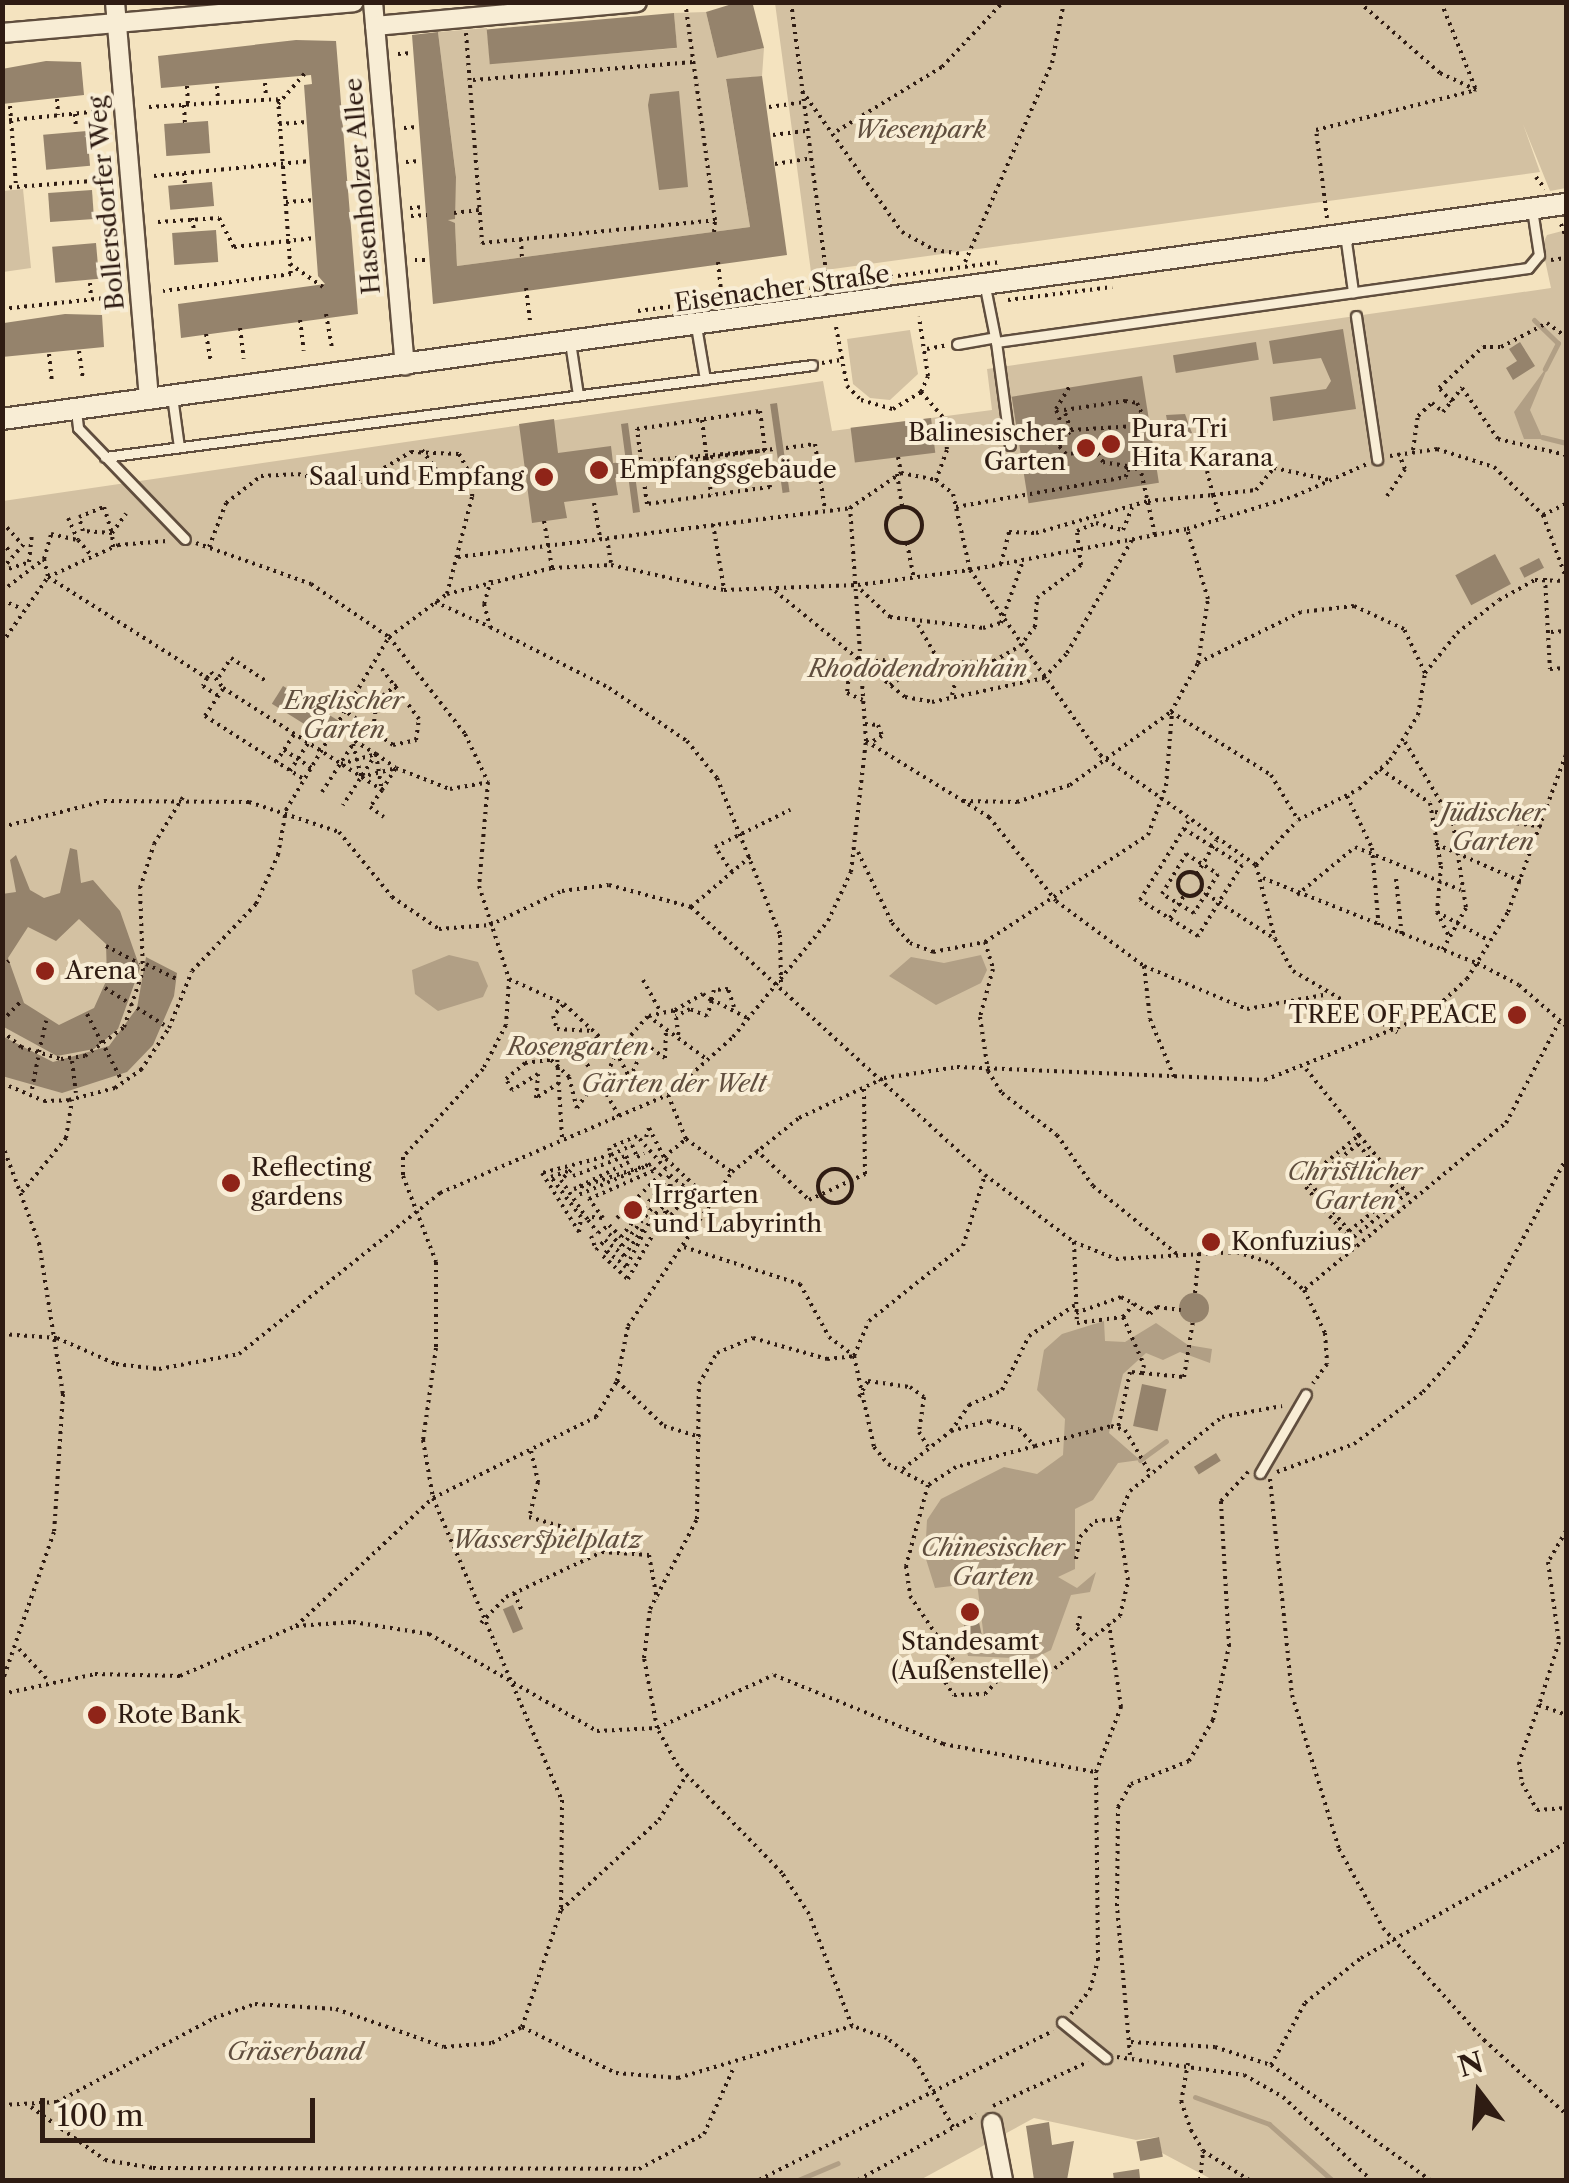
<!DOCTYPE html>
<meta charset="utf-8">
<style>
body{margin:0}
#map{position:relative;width:1569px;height:2183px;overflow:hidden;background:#f4e3bf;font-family:"Libre Caslon Text",serif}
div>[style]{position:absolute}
.green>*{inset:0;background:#d3c1a2}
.water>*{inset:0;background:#b19f85}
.stream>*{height:5px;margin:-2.5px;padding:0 2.5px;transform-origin:2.5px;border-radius:2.5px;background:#b19f85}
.building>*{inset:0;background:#95836c;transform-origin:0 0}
.round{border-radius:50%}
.path>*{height:4px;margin-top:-2px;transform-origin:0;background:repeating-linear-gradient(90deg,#2f1c13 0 2.5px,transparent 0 7.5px)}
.path>.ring{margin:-2px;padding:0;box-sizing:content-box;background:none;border:4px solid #2f1c13;border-radius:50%}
.roads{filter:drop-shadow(2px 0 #604e3e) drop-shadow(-2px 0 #604e3e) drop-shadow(0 2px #604e3e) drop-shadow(0 -2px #604e3e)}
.service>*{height:9px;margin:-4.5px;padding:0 4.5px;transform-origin:4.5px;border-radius:4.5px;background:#f8edd5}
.minor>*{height:18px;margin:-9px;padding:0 9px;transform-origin:9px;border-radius:9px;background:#f8edd5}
.tertiary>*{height:20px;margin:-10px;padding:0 10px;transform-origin:10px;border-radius:10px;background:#f8edd5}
.dots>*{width:28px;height:28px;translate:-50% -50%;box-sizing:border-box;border:5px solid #f8edd5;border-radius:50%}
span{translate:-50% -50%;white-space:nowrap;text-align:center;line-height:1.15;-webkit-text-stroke:8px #f8edd5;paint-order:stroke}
.park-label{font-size:25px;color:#604e3e;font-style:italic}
.street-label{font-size:25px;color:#2f1c13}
.poi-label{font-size:25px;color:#2f1c13}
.left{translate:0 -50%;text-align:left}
.right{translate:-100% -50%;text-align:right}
.frame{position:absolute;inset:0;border:5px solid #2f1c13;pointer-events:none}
.north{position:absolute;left:1429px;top:2043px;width:100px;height:100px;-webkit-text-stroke:8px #f8edd5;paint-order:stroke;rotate:344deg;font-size:28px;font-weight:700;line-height:40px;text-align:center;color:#2f1c13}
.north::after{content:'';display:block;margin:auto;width:35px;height:45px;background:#2f1c13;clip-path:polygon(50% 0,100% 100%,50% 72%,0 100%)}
.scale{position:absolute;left:40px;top:2098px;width:275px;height:45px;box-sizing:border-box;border:5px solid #2f1c13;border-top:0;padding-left:12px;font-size:30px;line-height:35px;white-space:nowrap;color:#2f1c13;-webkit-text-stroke:8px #f8edd5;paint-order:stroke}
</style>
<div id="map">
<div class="green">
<i style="clip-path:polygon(775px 3px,1566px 3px,1566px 188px,1550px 191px,1523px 124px,1540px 172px,811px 272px)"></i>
<i style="clip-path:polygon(706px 12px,717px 58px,764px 48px,762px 76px,726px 80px,750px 227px,457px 266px,455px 224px,448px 220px,456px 176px,438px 32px,487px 28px,490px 63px,594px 55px,677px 48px,674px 13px)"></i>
<i style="clip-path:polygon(23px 189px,31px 268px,3px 272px,3px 191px)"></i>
<i style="clip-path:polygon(1566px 230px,1566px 2180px,1213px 2180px,1162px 2153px,1158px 2137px,1136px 2140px,1034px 2118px,920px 2180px,3px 2180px,3px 501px,823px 381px,832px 431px,992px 410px,987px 369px,1551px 288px,1542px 246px,1547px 235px)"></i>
<i style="clip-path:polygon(910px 330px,918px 374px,890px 400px,870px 398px,853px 384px,847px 339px)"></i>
</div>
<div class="water">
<i style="clip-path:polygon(1549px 364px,1530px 410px,1543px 439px,1524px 439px,1514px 412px)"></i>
<i style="clip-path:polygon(449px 955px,478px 962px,488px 986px,483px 997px,438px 1011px,415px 994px,412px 970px)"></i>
<i style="clip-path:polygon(981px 955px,987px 970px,981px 983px,936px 1005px,889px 976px,911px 957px,944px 963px)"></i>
<i style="clip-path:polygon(1104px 1321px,1105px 1341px,1125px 1342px,1156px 1323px,1188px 1345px,1212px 1349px,1210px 1363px,1180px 1352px,1163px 1360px,1146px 1353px,1123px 1374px,1109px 1433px,1140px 1460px,1118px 1463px,1093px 1500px,1075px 1509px,1075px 1569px,1058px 1577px,1077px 1588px,1096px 1572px,1090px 1592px,1071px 1595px,1051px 1650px,1033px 1659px,968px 1656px,965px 1642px,984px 1638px,977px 1583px,935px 1588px,925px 1556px,927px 1520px,941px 1499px,1004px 1467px,1037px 1474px,1063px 1455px,1065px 1419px,1037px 1390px,1044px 1350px,1062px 1334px)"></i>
</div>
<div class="stream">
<i style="left:1534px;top:320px;width:33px;rotate:44deg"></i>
<i style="left:1558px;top:343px;width:29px;rotate:117deg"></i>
<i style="left:1542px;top:437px;width:25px;rotate:14deg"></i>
<i style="left:1140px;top:1460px;width:32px;rotate:-36deg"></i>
<i style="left:1195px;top:2097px;width:79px;rotate:20deg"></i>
<i style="left:1269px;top:2124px;width:84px;rotate:41.6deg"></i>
<i style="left:798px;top:2180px;width:43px;rotate:-23deg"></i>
</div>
<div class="building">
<i style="clip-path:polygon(732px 4px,753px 5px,764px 48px,717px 58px,706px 12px)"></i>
<i style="left:674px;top:13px;width:35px;height:188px;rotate:85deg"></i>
<i style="clip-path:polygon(438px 32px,456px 177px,455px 219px,448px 220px,455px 223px,457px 266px,750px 227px,726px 79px,762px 76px,787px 255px,433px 304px,412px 35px)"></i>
<i style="clip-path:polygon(296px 40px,336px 41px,358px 314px,181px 338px,178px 304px,325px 284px,318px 276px,304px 85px,312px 84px,311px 75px,161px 88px,158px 56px)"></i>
<i style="clip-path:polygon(46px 61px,81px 62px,84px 95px,2px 104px,2px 69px)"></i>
<i style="clip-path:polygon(679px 91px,688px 187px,659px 190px,648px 105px,650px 94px)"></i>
<i style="left:208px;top:121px;width:32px;height:44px;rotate:86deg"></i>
<i style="left:87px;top:131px;width:35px;height:44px;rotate:85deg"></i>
<i style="left:212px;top:182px;width:24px;height:44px;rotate:85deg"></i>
<i style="left:92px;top:190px;width:29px;height:44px;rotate:86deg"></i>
<i style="left:216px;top:230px;width:32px;height:44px;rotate:86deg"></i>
<i style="left:96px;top:243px;width:36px;height:44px;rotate:85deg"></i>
<i style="clip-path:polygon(65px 314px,102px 315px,104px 347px,2px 357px,4px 323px)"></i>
<i style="clip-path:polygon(1343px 329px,1356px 409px,1273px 421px,1270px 397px,1326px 389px,1331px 381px,1321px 358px,1273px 364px,1269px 341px)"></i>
<i style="left:1256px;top:342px;width:18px;height:84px;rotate:81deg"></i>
<i style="clip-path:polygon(1520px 342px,1535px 366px,1513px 380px,1506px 368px,1517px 361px,1509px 349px)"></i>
<i style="left:1142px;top:376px;width:108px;height:132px;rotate:81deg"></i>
<i style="left:777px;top:403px;width:90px;height:7px;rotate:82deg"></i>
<i style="clip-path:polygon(1185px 414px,1192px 433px,1170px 437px,1166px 415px)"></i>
<i style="left:931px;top:418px;width:35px;height:81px;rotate:83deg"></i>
<i style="clip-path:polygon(554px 419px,558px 453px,611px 446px,613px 463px,626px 462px,621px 424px,628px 423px,640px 512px,633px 513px,628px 475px,615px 478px,618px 495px,564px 502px,567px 518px,532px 523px,519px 424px)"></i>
<i style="left:1495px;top:554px;width:34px;height:45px;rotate:62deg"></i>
<i style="left:1539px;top:558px;width:11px;height:22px;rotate:63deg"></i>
<i style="left:283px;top:686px;width:65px;height:21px;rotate:32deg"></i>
<i style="clip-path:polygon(evenodd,70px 848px,77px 850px,81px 883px,93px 880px,120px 911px,140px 968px,118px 1029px,94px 1049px,57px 1056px,2px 1026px,2px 894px,16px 892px,10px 860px,16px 855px,30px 890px,44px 898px,60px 893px,70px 848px,79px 919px,106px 944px,107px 979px,94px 1008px,59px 1025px,24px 1003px,8px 958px,28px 927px,56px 941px,79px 919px)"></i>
<i style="clip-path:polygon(146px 957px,177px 973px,174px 996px,153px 1045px,127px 1072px,62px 1093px,2px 1076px,2px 1036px,53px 1062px,109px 1046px,137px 1008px)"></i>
<i class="round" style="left:1179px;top:1293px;width:30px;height:30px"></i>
<i style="left:1142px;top:1384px;width:25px;height:43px;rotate:12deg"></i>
<i style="left:1216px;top:1453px;width:9px;height:26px;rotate:58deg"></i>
<i style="clip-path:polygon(974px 1599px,982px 1636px,965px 1638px,962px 1601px)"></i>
<i style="left:513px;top:1605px;width:26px;height:11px;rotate:67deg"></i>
<i style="clip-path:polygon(1049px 2122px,1052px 2145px,1074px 2141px,1067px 2180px,1034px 2180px,1026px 2126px)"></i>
<i style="left:1159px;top:2137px;width:20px;height:23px;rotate:79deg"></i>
<i style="clip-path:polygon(1139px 2169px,1140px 2178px,1114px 2180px,1113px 2173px)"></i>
</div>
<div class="path">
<i style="left:732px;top:2px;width:2px;rotate:90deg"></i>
<i style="left:791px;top:2px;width:280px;rotate:82.6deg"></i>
<i style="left:1359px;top:2px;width:108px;rotate:41.2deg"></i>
<i style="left:1440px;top:73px;width:40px;rotate:25deg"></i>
<i style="left:1441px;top:2px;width:95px;rotate:68.3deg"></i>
<i style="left:466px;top:33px;width:211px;rotate:85.6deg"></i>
<i style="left:482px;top:243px;width:234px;rotate:-5.6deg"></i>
<i style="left:715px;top:220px;width:220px;rotate:-97.8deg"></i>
<i style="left:398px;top:54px;width:14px;rotate:-4deg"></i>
<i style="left:473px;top:80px;width:221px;rotate:-4.7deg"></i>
<i style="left:265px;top:83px;width:15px;rotate:86deg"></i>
<i style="left:187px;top:86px;width:19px;rotate:87deg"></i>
<i style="left:217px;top:86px;width:15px;rotate:86deg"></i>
<i style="left:802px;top:91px;width:173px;rotate:54.7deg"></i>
<i style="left:902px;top:232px;width:37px;rotate:29deg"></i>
<i style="left:934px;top:250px;width:29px;rotate:8deg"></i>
<i style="left:57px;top:99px;width:16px;rotate:86deg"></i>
<i style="left:278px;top:104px;width:43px;rotate:-48.8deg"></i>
<i style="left:184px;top:105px;width:18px;rotate:87deg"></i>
<i style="left:10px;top:106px;width:80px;rotate:85.7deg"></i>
<i style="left:149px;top:107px;width:129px;rotate:-3.5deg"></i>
<i style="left:278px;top:99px;width:175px;rotate:85.8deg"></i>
<i style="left:291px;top:274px;width:129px;rotate:172.4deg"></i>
<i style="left:769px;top:107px;width:35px;rotate:-8deg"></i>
<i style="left:75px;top:114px;width:14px;rotate:86deg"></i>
<i style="left:2px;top:121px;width:99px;rotate:-5.8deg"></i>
<i style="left:279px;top:124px;width:28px;rotate:-4deg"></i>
<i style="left:404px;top:128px;width:13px;rotate:-4deg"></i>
<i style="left:837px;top:131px;width:123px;rotate:-31.4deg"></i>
<i style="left:942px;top:67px;width:89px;rotate:-46.8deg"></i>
<i style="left:773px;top:135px;width:34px;rotate:-7deg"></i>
<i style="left:406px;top:162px;width:14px;rotate:-4deg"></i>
<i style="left:775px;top:164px;width:36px;rotate:-9deg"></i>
<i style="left:184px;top:173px;width:11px;rotate:85deg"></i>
<i style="left:154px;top:176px;width:157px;rotate:-5.5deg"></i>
<i style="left:1536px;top:177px;width:15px;rotate:53deg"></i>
<i style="left:2px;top:188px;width:103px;rotate:-4.4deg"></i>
<i style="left:286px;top:202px;width:26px;rotate:-4deg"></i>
<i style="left:410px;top:208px;width:14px;rotate:-4deg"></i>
<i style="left:454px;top:213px;width:25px;rotate:-7deg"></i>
<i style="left:411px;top:216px;width:16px;rotate:-4deg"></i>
<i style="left:192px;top:218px;width:13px;rotate:81deg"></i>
<i style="left:1327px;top:218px;width:89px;rotate:-97.1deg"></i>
<i style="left:1316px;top:130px;width:165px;rotate:-14deg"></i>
<i style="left:158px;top:222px;width:61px;rotate:-3.8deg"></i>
<i style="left:219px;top:218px;width:33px;rotate:63deg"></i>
<i style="left:234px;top:247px;width:81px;rotate:-6.3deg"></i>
<i style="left:1561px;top:224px;width:15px;rotate:70deg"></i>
<i style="left:714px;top:232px;width:12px;rotate:-85deg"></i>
<i style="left:521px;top:239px;width:18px;rotate:87deg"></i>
<i style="left:415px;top:260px;width:13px"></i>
<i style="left:1551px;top:260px;width:15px;rotate:-8deg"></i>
<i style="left:718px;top:262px;width:28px;rotate:84deg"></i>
<i style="left:965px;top:262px;width:217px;rotate:-66.4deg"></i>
<i style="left:1052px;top:63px;width:62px;rotate:-78.9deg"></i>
<i style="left:290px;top:264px;width:40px;rotate:34.9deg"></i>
<i style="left:90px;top:283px;width:15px;rotate:86deg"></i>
<i style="left:526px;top:288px;width:33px;rotate:83deg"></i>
<i style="left:1008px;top:300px;width:105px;rotate:-7.1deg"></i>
<i style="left:2px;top:309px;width:113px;rotate:-6.1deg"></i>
<i style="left:638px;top:311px;width:364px;rotate:-7.7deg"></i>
<i style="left:326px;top:314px;width:34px;rotate:80deg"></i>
<i style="left:300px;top:320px;width:31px;rotate:83deg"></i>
<i style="left:836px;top:327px;width:60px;rotate:79.4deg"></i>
<i style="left:847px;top:386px;width:20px;rotate:45deg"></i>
<i style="left:861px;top:400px;width:33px;rotate:16deg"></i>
<i style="left:893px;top:409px;width:33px;rotate:-31deg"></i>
<i style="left:921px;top:392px;width:17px;rotate:-66deg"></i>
<i style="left:928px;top:376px;width:60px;rotate:-98.7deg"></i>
<i style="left:240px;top:328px;width:31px;rotate:83deg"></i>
<i style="left:206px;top:334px;width:29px;rotate:80deg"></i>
<i style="left:927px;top:349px;width:20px;rotate:-11deg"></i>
<i style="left:79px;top:351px;width:29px;rotate:82deg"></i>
<i style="left:49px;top:354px;width:30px;rotate:84deg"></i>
<i style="left:822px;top:363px;width:19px;rotate:-9deg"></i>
<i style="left:921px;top:392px;width:33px;rotate:49deg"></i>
<i style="left:943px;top:417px;width:33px;rotate:83deg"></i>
<i style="left:947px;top:450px;width:32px;rotate:110deg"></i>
<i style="left:1452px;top:402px;width:19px;rotate:-133deg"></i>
<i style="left:1439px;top:388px;width:60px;rotate:-43deg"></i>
<i style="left:1483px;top:347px;width:18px"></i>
<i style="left:1501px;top:347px;width:52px;rotate:-27.6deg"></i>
<i style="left:1547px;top:323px;width:24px;rotate:36deg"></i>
<i style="left:760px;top:411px;width:77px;rotate:82.5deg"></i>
<i style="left:770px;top:487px;width:124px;rotate:172.1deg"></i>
<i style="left:647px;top:504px;width:76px;rotate:-97.6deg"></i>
<i style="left:637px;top:429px;width:124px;rotate:-8.3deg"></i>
<i style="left:702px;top:420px;width:75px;rotate:83.1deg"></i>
<i style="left:1071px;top:430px;width:65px;rotate:-3.5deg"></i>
<i style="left:1065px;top:434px;width:27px;rotate:-110deg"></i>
<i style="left:1056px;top:409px;width:27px;rotate:-59deg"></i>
<i style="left:786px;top:448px;width:29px;rotate:-8deg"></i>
<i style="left:815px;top:444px;width:67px;rotate:81.4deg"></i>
<i style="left:422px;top:450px;width:37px;rotate:54deg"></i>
<i style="left:444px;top:480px;width:26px;rotate:-13deg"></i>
<i style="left:1413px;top:450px;width:34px;rotate:-82deg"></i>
<i style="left:1418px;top:416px;width:19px;rotate:-43deg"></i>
<i style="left:1432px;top:403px;width:14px;rotate:39deg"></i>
<i style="left:1443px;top:412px;width:31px;rotate:-52deg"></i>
<i style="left:1462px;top:388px;width:62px;rotate:54.8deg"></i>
<i style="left:1498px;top:439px;width:70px;rotate:13.2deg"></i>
<i style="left:1096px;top:451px;width:14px;rotate:-21deg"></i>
<i style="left:1390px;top:456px;width:48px;rotate:-8.5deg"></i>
<i style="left:1437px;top:449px;width:60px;rotate:17.5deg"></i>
<i style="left:1494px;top:467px;width:69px;rotate:44.4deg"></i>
<i style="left:1543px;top:515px;width:67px;rotate:69.9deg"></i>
<i style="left:898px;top:457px;width:16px;rotate:79deg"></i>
<i style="left:901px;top:473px;width:36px;rotate:11deg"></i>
<i style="left:936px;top:480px;width:22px;rotate:39deg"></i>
<i style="left:953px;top:494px;width:78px;rotate:77.4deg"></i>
<i style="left:970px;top:570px;width:226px;rotate:54.9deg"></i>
<i style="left:1100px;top:755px;width:191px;rotate:35.2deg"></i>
<i style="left:1256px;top:865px;width:76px;rotate:75.6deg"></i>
<i style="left:1275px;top:939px;width:37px;rotate:61deg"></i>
<i style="left:1293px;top:971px;width:121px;rotate:30.4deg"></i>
<i style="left:636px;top:467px;width:139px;rotate:-7.4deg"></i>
<i style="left:654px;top:467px;width:7px;rotate:-98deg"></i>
<i style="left:653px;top:460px;width:107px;rotate:-4.8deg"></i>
<i style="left:1127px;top:470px;width:18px;rotate:-9deg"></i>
<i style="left:1207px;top:471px;width:25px;rotate:76deg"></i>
<i style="left:1213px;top:495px;width:43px;rotate:-6.6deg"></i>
<i style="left:1256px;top:490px;width:28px;rotate:-51deg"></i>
<i style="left:1274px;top:468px;width:57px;rotate:12.1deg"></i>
<i style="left:897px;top:474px;width:33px;rotate:81deg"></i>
<i style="left:1387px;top:496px;width:32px;rotate:-56deg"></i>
<i style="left:1405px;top:469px;width:16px;rotate:-112deg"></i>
<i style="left:594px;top:503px;width:36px;rotate:80deg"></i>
<i class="ring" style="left:886px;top:507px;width:32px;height:32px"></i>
<i style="left:956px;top:507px;width:173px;rotate:-10deg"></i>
<i style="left:1126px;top:477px;width:11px;rotate:-85deg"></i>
<i style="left:1127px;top:466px;width:24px;rotate:-171deg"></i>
<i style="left:1103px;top:462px;width:13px;rotate:-122deg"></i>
<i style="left:1096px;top:451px;width:30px;rotate:174deg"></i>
<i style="left:1066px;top:454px;width:11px;rotate:-131deg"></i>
<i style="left:1059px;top:446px;width:20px;rotate:-53deg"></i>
<i style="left:1071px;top:430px;width:21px;rotate:-109deg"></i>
<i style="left:1064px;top:410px;width:62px;rotate:-8.4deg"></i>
<i style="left:1125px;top:401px;width:12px;rotate:9deg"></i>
<i style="left:1137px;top:403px;width:14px;rotate:65deg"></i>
<i style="left:1143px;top:416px;width:29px;rotate:106deg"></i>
<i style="left:1135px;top:444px;width:93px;rotate:77.6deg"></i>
<i style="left:1543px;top:515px;width:25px;rotate:-26deg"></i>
<i style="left:68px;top:518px;width:24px;rotate:66deg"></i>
<i style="left:544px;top:521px;width:48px;rotate:80.3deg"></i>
<i style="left:2px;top:522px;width:28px;rotate:48deg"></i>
<i style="left:713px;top:524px;width:66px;rotate:80.4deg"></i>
<i style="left:607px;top:538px;width:25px;rotate:81deg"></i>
<i style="left:2px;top:542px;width:14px;rotate:51deg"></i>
<i style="left:196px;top:543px;width:122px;rotate:19.6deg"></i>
<i style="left:311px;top:584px;width:94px;rotate:34.2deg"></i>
<i style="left:389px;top:637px;width:123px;rotate:51.9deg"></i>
<i style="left:465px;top:734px;width:53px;rotate:64.4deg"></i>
<i style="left:488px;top:782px;width:104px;rotate:94.9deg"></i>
<i style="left:479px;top:886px;width:98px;rotate:72.1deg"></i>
<i style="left:509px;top:979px;width:46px;rotate:93.7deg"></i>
<i style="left:506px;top:1025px;width:50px;rotate:117.6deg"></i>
<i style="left:483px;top:1069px;width:119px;rotate:132.3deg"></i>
<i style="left:403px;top:1157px;width:19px;rotate:90deg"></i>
<i style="left:403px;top:1176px;width:92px;rotate:69deg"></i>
<i style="left:436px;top:1262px;width:86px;rotate:90deg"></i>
<i style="left:436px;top:1348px;width:93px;rotate:98deg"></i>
<i style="left:423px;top:1440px;width:59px;rotate:80.2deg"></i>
<i style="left:433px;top:1498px;width:328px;rotate:66.9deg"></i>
<i style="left:562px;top:1800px;width:110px;rotate:90.5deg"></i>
<i style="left:907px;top:543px;width:36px;rotate:79deg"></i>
<i style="left:113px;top:547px;width:14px;rotate:-94deg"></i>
<i style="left:112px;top:533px;width:29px;rotate:-176deg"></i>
<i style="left:83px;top:531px;width:15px;rotate:-106deg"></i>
<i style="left:79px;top:517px;width:27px;rotate:-22deg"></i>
<i style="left:104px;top:507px;width:27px;rotate:73deg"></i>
<i style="left:112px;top:533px;width:24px;rotate:-54deg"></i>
<i style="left:209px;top:547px;width:47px;rotate:-68.9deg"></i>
<i style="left:226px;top:503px;width:44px;rotate:-37.6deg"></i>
<i style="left:261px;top:476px;width:37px;rotate:-3deg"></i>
<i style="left:298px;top:474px;width:56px;rotate:13.5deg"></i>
<i style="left:352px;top:487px;width:69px;rotate:-30.7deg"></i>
<i style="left:411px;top:452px;width:48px;rotate:2.4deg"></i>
<i style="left:459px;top:454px;width:29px;rotate:61deg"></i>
<i style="left:473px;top:479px;width:18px;rotate:93deg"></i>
<i style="left:472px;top:497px;width:100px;rotate:104.5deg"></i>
<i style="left:458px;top:557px;width:395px;rotate:-7.1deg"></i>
<i style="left:44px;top:559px;width:26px;rotate:-74deg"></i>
<i style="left:51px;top:534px;width:28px;rotate:13deg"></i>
<i style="left:78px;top:540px;width:18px;rotate:49deg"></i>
<i style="left:1001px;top:564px;width:33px;rotate:-76deg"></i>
<i style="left:1009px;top:532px;width:27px;rotate:2deg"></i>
<i style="left:1036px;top:533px;width:116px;rotate:-15.9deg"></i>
<i style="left:1148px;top:501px;width:65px;rotate:-5.3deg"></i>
<i style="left:1213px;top:495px;width:23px;rotate:72deg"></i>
<i style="left:2px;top:569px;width:35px;rotate:-49deg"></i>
<i style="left:2px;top:571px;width:28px;rotate:-18deg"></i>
<i style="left:29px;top:562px;width:29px;rotate:-84deg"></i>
<i style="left:1545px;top:578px;width:91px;rotate:86.9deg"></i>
<i style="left:1550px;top:669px;width:16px;rotate:-4deg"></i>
<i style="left:491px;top:580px;width:25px;rotate:106deg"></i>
<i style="left:484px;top:604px;width:24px;rotate:75deg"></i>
<i style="left:490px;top:627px;width:134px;rotate:27.1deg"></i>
<i style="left:609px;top:688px;width:94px;rotate:34.2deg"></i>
<i style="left:687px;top:741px;width:48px;rotate:51deg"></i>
<i style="left:717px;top:778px;width:169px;rotate:68.1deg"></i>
<i style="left:780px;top:935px;width:49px;rotate:88.8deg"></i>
<i style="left:861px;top:590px;width:40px;rotate:43deg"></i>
<i style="left:890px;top:617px;width:94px;rotate:6.7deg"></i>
<i style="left:983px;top:628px;width:19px;rotate:-16deg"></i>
<i style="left:1001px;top:623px;width:66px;rotate:-70.5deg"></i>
<i style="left:2px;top:591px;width:53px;rotate:-37.3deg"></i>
<i style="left:44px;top:559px;width:18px;rotate:77deg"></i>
<i style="left:48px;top:577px;width:188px;rotate:32.4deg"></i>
<i style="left:207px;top:678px;width:7px;rotate:-56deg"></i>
<i style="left:211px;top:672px;width:20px;rotate:53deg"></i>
<i style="left:223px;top:688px;width:189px;rotate:32.7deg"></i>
<i style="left:382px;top:790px;width:26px;rotate:-58deg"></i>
<i style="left:396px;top:768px;width:58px;rotate:21.3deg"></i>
<i style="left:450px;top:789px;width:39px;rotate:-10deg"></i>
<i style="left:775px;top:591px;width:168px;rotate:39.2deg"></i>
<i style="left:905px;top:697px;width:27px;rotate:10deg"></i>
<i style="left:932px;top:702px;width:115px;rotate:-12.1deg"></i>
<i style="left:1044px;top:678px;width:34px;rotate:-47deg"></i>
<i style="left:1067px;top:653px;width:130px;rotate:-60.1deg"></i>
<i style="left:2px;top:600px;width:20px;rotate:24deg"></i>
<i style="left:435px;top:602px;width:60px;rotate:24.4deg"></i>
<i style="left:918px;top:625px;width:44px;rotate:59.9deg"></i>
<i style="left:1551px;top:632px;width:15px;rotate:-4deg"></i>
<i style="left:2px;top:643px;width:80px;rotate:-55.1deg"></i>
<i style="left:48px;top:577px;width:77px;rotate:-24.6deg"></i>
<i style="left:118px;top:545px;width:49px;rotate:-4.7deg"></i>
<i style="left:861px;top:663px;width:24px;rotate:-7deg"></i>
<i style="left:885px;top:660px;width:18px;rotate:109deg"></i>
<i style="left:861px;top:672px;width:12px;rotate:171deg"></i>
<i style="left:849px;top:674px;width:19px;rotate:96deg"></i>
<i style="left:847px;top:693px;width:17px;rotate:24deg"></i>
<i style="left:1425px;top:673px;width:51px;rotate:-51.3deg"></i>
<i style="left:1457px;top:633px;width:53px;rotate:-38.2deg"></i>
<i style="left:1499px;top:600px;width:41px;rotate:-29.1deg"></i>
<i style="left:1535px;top:580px;width:31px;rotate:2deg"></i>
<i style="left:219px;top:677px;width:22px;rotate:-58deg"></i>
<i style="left:231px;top:658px;width:42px;rotate:33.3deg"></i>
<i style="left:207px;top:678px;width:9px;rotate:117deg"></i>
<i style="left:203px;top:686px;width:17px;rotate:33deg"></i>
<i style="left:890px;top:685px;width:32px;rotate:-34deg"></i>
<i style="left:917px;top:667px;width:11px;rotate:45deg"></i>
<i style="left:925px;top:675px;width:19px;rotate:-39deg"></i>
<i style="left:940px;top:663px;width:54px;rotate:-2.1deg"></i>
<i style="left:994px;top:661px;width:30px;rotate:-30deg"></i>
<i style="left:1020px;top:646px;width:24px;rotate:-52deg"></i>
<i style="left:1035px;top:627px;width:29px;rotate:-86deg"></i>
<i style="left:1037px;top:598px;width:55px;rotate:-36.9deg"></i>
<i style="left:1081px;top:565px;width:34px;rotate:-97deg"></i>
<i style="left:1077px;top:531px;width:21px;rotate:-23deg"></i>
<i style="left:1096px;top:523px;width:28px;rotate:15deg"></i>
<i style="left:1123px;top:530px;width:24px;rotate:-68deg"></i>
<i style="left:223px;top:689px;width:32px;rotate:124deg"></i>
<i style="left:205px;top:716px;width:119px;rotate:32.6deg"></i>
<i style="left:952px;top:695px;width:34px;rotate:-76deg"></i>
<i style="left:1171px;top:712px;width:118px;rotate:32.2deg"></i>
<i style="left:1271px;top:775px;width:52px;rotate:59deg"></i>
<i style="left:1298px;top:820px;width:68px;rotate:-26.9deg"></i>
<i style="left:1359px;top:789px;width:42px;rotate:-43.1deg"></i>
<i style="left:1390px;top:760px;width:53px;rotate:-58.1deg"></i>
<i style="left:1418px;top:715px;width:43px;rotate:-80.5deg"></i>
<i style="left:1425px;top:673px;width:49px;rotate:-115.5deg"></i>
<i style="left:1404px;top:629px;width:55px;rotate:-155.3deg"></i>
<i style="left:1354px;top:606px;width:53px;rotate:173.5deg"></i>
<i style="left:1301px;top:612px;width:115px;rotate:153.7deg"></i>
<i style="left:348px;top:713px;width:55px;rotate:35.4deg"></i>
<i style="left:393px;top:745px;width:24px;rotate:-12deg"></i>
<i style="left:416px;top:740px;width:21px;rotate:-82deg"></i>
<i style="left:419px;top:719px;width:67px;rotate:-126.5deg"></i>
<i style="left:865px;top:724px;width:13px;rotate:4deg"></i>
<i style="left:878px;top:725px;width:12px;rotate:70deg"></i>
<i style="left:882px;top:736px;width:14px;rotate:150deg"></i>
<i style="left:373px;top:729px;width:29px;rotate:-82deg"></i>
<i style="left:377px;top:700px;width:25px;rotate:-37deg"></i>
<i style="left:866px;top:741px;width:145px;rotate:31.7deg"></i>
<i style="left:989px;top:817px;width:107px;rotate:51.4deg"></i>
<i style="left:1056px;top:901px;width:109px;rotate:36.5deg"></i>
<i style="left:1144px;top:966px;width:112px;rotate:22.7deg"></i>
<i style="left:1247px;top:1009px;width:78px;rotate:-10.3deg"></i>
<i style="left:1405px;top:742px;width:94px;rotate:59.3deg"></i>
<i style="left:1453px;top:823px;width:86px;rotate:81.3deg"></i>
<i style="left:1466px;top:908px;width:49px;rotate:119.2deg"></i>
<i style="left:353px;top:744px;width:34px;rotate:76deg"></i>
<i style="left:361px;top:777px;width:36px;rotate:-14deg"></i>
<i style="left:284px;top:750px;width:35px;rotate:33deg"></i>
<i style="left:376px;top:754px;width:36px;rotate:81deg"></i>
<i style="left:382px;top:790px;width:21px;rotate:125deg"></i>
<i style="left:370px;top:807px;width:17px;rotate:36deg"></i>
<i style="left:276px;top:762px;width:33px;rotate:-57deg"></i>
<i style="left:341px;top:764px;width:36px;rotate:-16deg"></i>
<i style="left:376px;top:754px;width:24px;rotate:35deg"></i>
<i style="left:1380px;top:769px;width:60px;rotate:34.2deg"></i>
<i style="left:1430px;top:803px;width:64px;rotate:80.1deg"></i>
<i style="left:1441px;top:866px;width:46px;rotate:95deg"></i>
<i style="left:1437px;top:912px;width:28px;rotate:64deg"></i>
<i style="left:290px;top:771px;width:33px;rotate:-57deg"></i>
<i style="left:322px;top:792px;width:61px;rotate:-57.1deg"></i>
<i style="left:355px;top:741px;width:25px;rotate:32deg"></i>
<i style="left:376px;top:754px;width:61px;rotate:122.9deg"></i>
<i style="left:1347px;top:796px;width:58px;rotate:64.3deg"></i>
<i style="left:1372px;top:848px;width:81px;rotate:85.1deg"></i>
<i style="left:963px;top:801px;width:54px;rotate:1.1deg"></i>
<i style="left:1017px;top:802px;width:56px;rotate:-17.8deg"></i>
<i style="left:1070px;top:785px;width:125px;rotate:-35.9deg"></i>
<i style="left:1171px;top:712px;width:56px;rotate:-61.1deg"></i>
<i style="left:1198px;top:663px;width:65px;rotate:-81.1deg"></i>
<i style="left:1208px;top:599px;width:73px;rotate:-106.7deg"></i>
<i style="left:1435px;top:812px;width:110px;rotate:7.8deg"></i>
<i style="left:2px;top:827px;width:105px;rotate:-14.3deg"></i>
<i style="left:104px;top:801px;width:145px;rotate:0.4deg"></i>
<i style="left:249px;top:802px;width:95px;rotate:18.4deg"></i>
<i style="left:339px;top:832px;width:84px;rotate:50.8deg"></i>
<i style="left:392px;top:897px;width:57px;rotate:34.2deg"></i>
<i style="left:439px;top:929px;width:51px;rotate:-4.5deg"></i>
<i style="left:490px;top:925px;width:80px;rotate:-25.3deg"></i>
<i style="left:562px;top:891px;width:47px;rotate:-7.3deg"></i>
<i style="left:609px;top:885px;width:85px;rotate:15deg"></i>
<i style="left:691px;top:907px;width:398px;rotate:42.4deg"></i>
<i style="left:985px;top:1175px;width:111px;rotate:37deg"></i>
<i style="left:1074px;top:1242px;width:45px;rotate:22deg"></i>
<i style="left:1116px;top:1259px;width:121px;rotate:-3.3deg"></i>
<i style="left:1237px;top:1252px;width:36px;rotate:18deg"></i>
<i style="left:1271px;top:1263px;width:43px;rotate:39.3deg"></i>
<i style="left:1304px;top:1290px;width:48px;rotate:64deg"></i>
<i style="left:1325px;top:1333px;width:31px;rotate:86deg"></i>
<i style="left:1327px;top:1364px;width:24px;rotate:126deg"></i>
<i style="left:1184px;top:829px;width:68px;rotate:31.8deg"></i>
<i style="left:1242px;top:865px;width:84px;rotate:121.8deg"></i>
<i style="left:1198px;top:936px;width:68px;rotate:-148.2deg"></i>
<i style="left:1140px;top:900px;width:92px;rotate:-58.4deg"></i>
<i style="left:1436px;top:844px;width:94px;rotate:23.8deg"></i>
<i style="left:858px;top:852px;width:79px;rotate:64.4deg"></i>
<i style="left:892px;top:923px;width:27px;rotate:48deg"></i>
<i style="left:910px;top:943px;width:25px;rotate:21deg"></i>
<i style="left:933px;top:952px;width:53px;rotate:-10.9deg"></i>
<i style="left:985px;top:942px;width:195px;rotate:-33.3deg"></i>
<i style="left:1148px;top:835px;width:52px;rotate:-69.8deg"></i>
<i style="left:1166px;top:786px;width:73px;rotate:-85.3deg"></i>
<i style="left:1186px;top:854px;width:38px;rotate:32deg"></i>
<i style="left:1218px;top:874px;width:46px;rotate:121.6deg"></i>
<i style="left:1194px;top:913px;width:37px;rotate:-149deg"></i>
<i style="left:1162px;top:894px;width:47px;rotate:-59deg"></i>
<i style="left:1256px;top:865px;width:60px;rotate:-47deg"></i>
<i style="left:732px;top:872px;width:30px;rotate:-124deg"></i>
<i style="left:715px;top:847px;width:84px;rotate:-26.3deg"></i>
<i class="ring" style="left:1178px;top:872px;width:20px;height:20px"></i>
<i style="left:1197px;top:874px;width:39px;rotate:-60deg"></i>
<i style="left:1263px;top:878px;width:230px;rotate:21.7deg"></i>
<i style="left:1477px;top:963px;width:47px;rotate:27.6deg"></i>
<i style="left:1519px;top:985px;width:62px;rotate:41.1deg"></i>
<i style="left:1396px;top:879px;width:58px;rotate:84.1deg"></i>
<i style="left:1200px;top:890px;width:90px;rotate:33.2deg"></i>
<i style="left:1297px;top:895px;width:75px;rotate:-39.6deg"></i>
<i style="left:1355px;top:847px;width:114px;rotate:22.1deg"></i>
<i style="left:691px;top:907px;width:80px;rotate:-40.4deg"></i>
<i style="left:1437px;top:912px;width:60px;rotate:28.7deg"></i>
<i style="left:1170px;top:918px;width:28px;rotate:-58deg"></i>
<i style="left:985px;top:942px;width:28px;rotate:73deg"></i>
<i style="left:993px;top:969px;width:50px;rotate:105.2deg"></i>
<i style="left:980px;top:1017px;width:55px;rotate:81.6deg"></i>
<i style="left:988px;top:1071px;width:26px;rotate:58deg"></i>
<i style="left:1002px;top:1093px;width:69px;rotate:37.4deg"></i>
<i style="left:1057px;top:1135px;width:62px;rotate:54.8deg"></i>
<i style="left:1093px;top:1186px;width:108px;rotate:39deg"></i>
<i style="left:106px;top:946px;width:38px;rotate:28deg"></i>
<i style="left:146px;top:964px;width:34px;rotate:26deg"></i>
<i style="left:1144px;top:966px;width:53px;rotate:83.5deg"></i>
<i style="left:1150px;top:1019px;width:65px;rotate:67.4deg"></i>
<i style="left:2px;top:967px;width:9px;rotate:-41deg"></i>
<i style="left:509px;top:979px;width:60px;rotate:24.4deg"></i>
<i style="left:564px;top:1004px;width:71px;rotate:42.7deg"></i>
<i style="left:616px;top:1052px;width:30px;rotate:62deg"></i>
<i style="left:630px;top:1078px;width:37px;rotate:-66deg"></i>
<i style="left:645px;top:1044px;width:24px;rotate:35deg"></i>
<i style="left:665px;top:1058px;width:29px;rotate:-88deg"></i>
<i style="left:643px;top:980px;width:35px;rotate:61deg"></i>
<i style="left:105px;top:988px;width:32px;rotate:32deg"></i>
<i style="left:563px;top:1005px;width:15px;rotate:132deg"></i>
<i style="left:553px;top:1016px;width:14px;rotate:73deg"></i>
<i style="left:557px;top:1029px;width:36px;rotate:3deg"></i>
<i style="left:734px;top:1007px;width:19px;rotate:-108deg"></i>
<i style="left:728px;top:989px;width:14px;rotate:176deg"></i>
<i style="left:714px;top:990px;width:9px;rotate:108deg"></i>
<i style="left:711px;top:999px;width:43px;rotate:27.8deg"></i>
<i style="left:137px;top:1008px;width:32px;rotate:32deg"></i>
<i style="left:675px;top:1010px;width:32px;rotate:-30deg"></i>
<i style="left:703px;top:994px;width:11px;rotate:38deg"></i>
<i style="left:712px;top:1001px;width:16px;rotate:108deg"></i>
<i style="left:707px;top:1016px;width:18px;rotate:-158deg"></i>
<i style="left:690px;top:1009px;width:16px;rotate:153deg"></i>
<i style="left:87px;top:1014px;width:33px;rotate:63deg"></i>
<i style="left:649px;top:1016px;width:27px;rotate:-13deg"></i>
<i style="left:675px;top:1010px;width:28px;rotate:82deg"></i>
<i style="left:2px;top:1021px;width:29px;rotate:-46deg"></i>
<i style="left:2px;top:1031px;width:25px;rotate:40deg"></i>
<i style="left:21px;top:1047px;width:42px;rotate:16.7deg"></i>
<i style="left:61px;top:1059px;width:24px;rotate:-7deg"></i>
<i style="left:85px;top:1056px;width:49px;rotate:-36.6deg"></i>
<i style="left:124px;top:1027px;width:59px;rotate:-71.3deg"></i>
<i style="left:143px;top:971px;width:83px;rotate:-92.1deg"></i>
<i style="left:140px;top:888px;width:46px;rotate:-72.3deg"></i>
<i style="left:154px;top:844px;width:55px;rotate:-58.3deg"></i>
<i style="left:105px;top:1048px;width:33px;rotate:63deg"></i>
<i style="left:39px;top:1052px;width:32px;rotate:-77deg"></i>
<i style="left:583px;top:1058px;width:25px;rotate:-56deg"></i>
<i style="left:72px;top:1061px;width:32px;rotate:83deg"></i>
<i style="left:1306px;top:1069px;width:85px;rotate:51.2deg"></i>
<i style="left:2px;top:1083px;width:46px;rotate:23.2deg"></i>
<i style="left:44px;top:1101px;width:25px;rotate:-2deg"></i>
<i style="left:69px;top:1100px;width:48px;rotate:-14.6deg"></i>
<i style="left:115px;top:1088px;width:32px;rotate:-35deg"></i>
<i style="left:141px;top:1070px;width:50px;rotate:-56.3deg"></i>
<i style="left:169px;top:1028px;width:61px;rotate:-68deg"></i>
<i style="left:192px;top:971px;width:93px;rotate:-46.3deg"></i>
<i style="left:256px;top:904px;width:54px;rotate:-65.8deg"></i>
<i style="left:278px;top:855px;width:46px;rotate:-79.9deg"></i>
<i style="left:286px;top:810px;width:201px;rotate:-59.2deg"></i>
<i style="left:389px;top:637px;width:72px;rotate:-36.6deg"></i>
<i style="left:447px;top:594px;width:108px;rotate:-13.9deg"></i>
<i style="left:552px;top:568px;width:59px;rotate:-2.9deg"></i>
<i style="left:611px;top:565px;width:116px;rotate:12.5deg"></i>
<i style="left:724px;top:590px;width:134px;rotate:-2.1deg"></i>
<i style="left:858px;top:585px;width:113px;rotate:-7.6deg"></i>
<i style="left:970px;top:570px;width:221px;rotate:-10.7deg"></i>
<i style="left:1187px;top:529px;width:113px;rotate:-17deg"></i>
<i style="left:1295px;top:496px;width:79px;rotate:-24deg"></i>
<i style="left:559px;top:1083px;width:27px;rotate:147deg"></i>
<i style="left:536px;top:1098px;width:24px;rotate:-85deg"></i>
<i style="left:538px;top:1074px;width:31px;rotate:148deg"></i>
<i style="left:512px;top:1090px;width:13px;rotate:-119deg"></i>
<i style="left:506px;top:1079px;width:25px;rotate:-40deg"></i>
<i style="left:525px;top:1063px;width:26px;rotate:-7deg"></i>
<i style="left:551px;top:1060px;width:25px;rotate:43deg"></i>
<i style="left:569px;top:1077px;width:32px;rotate:76deg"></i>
<i style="left:577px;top:1108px;width:35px;rotate:-55deg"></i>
<i style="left:32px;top:1089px;width:32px;rotate:-79deg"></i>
<i style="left:668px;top:1095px;width:48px;rotate:67.8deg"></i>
<i style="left:686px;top:1139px;width:57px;rotate:35.7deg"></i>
<i style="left:619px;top:1116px;width:34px;rotate:-120deg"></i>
<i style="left:602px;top:1087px;width:38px;rotate:-68deg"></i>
<i style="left:616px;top:1052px;width:48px;rotate:-48.4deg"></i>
<i style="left:648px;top:1016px;width:74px;rotate:36.3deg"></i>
<i style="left:562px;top:1137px;width:82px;rotate:-93.5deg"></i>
<i style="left:557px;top:1055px;width:12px;rotate:-24deg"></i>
<i style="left:568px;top:1050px;width:17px;rotate:28deg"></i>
<i style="left:583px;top:1058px;width:35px;rotate:57deg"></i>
<i style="left:646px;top:1137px;width:9px;rotate:-72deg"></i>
<i style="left:649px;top:1128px;width:33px;rotate:63deg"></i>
<i style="left:2px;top:1144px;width:106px;rotate:69.5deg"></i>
<i style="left:39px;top:1243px;width:153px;rotate:81deg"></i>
<i style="left:63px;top:1394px;width:138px;rotate:93.7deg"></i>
<i style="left:54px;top:1532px;width:159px;rotate:109.1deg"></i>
<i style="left:756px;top:1150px;width:73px;rotate:43.3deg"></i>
<i style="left:809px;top:1200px;width:62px;rotate:-24.9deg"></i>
<i style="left:865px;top:1174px;width:85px;rotate:-90.7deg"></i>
<i style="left:611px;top:1155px;width:23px;rotate:-25deg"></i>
<i style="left:632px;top:1145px;width:13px;rotate:67deg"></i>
<i style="left:637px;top:1157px;width:8px;rotate:-23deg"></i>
<i class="ring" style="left:818px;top:1169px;width:30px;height:30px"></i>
<i style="left:573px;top:1176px;width:57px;rotate:-20.7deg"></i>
<i style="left:626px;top:1156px;width:7px;rotate:63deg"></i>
<i style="left:629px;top:1162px;width:61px;rotate:153.9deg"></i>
<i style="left:574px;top:1189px;width:81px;rotate:-18deg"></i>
<i style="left:651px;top:1164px;width:82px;rotate:156.9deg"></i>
<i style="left:22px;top:1192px;width:70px;rotate:-50.8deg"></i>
<i style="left:66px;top:1138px;width:39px;rotate:-81deg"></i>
<i style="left:592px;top:1217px;width:11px;rotate:5deg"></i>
<i style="left:603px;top:1218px;width:24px;rotate:-126deg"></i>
<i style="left:589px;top:1199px;width:72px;rotate:-23.7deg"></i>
<i style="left:655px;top:1170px;width:7px;rotate:-124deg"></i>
<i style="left:617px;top:1218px;width:69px;rotate:-45deg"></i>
<i style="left:666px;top:1169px;width:44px;rotate:-131.3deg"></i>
<i style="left:637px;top:1136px;width:30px;rotate:157deg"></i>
<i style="left:609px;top:1148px;width:7px;rotate:74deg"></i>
<i style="left:611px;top:1155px;width:71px;rotate:165.4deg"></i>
<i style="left:542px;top:1173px;width:70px;rotate:57.9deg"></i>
<i style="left:579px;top:1232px;width:15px;rotate:-82deg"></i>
<i style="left:581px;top:1217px;width:50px;rotate:-126.9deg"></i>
<i style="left:551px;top:1177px;width:21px;rotate:-19deg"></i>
<i style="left:571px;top:1170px;width:14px;rotate:135deg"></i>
<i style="left:561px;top:1180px;width:48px;rotate:56deg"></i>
<i style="left:588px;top:1220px;width:16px;rotate:52deg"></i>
<i style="left:598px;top:1233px;width:14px;rotate:-36deg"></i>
<i style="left:609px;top:1225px;width:17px;rotate:45deg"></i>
<i style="left:621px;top:1237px;width:79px;rotate:-51.7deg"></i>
<i style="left:670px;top:1175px;width:19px;rotate:39deg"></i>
<i style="left:685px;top:1187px;width:45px;rotate:137.7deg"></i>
<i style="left:652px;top:1217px;width:56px;rotate:117.5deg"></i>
<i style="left:626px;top:1267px;width:25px;rotate:-140deg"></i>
<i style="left:607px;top:1251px;width:6px;rotate:129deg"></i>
<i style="left:603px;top:1256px;width:34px;rotate:43deg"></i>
<i style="left:628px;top:1279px;width:78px;rotate:-60.8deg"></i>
<i style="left:666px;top:1211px;width:6px;rotate:39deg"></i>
<i style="left:671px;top:1215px;width:38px;rotate:-50deg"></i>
<i style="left:695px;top:1186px;width:42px;rotate:-136.9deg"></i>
<i style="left:664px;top:1157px;width:28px;rotate:-39deg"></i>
<i style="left:1349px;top:1231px;width:69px;rotate:-38.5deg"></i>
<i style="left:609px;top:1234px;width:18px;rotate:43deg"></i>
<i style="left:622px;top:1246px;width:79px;rotate:-51.7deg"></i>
<i style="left:671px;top:1184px;width:15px;rotate:106deg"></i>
<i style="left:591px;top:1236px;width:15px;rotate:70deg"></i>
<i style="left:596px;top:1250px;width:13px;rotate:-48deg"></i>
<i style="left:605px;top:1240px;width:25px;rotate:40deg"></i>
<i style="left:624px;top:1256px;width:33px;rotate:-55deg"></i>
<i style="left:1354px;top:1237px;width:70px;rotate:-129.2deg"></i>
<i style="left:1310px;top:1183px;width:62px;rotate:-39.1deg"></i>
<i style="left:1358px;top:1144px;width:62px;rotate:50.9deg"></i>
<i style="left:1354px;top:1237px;width:69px;rotate:-39.7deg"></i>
<i style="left:1074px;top:1242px;width:81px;rotate:87.9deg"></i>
<i style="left:1077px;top:1323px;width:46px;rotate:-7.4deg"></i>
<i style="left:1123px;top:1317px;width:52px;rotate:66.4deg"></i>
<i style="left:1144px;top:1365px;width:8px;rotate:104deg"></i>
<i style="left:1142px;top:1373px;width:12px;rotate:-175deg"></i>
<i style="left:1130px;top:1372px;width:57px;rotate:102.1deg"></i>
<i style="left:684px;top:1247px;width:122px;rotate:17.7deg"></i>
<i style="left:800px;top:1284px;width:60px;rotate:61.3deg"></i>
<i style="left:829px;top:1337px;width:31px;rotate:37deg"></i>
<i style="left:854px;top:1356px;width:93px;rotate:77.6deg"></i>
<i style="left:874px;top:1447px;width:22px;rotate:51deg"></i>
<i style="left:888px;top:1464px;width:45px;rotate:27.7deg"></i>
<i style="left:1355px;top:1247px;width:84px;rotate:-129.2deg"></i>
<i style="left:1302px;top:1182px;width:74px;rotate:-39.5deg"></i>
<i style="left:1359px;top:1135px;width:82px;rotate:50.5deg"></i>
<i style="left:1305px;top:1289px;width:261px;rotate:-39.6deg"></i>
<i style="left:1506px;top:1123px;width:114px;rotate:-62.3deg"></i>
<i style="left:1195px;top:1293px;width:40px;rotate:-84.3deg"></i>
<i style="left:1076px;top:1313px;width:48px;rotate:-19.6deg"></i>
<i style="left:1121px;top:1297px;width:15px;rotate:28deg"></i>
<i style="left:1123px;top:1317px;width:17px;rotate:-50deg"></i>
<i style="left:1134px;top:1304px;width:19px;rotate:32deg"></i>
<i style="left:1150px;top:1314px;width:10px;rotate:-45deg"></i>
<i style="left:1157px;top:1307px;width:24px;rotate:7deg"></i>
<i style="left:2px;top:1334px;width:55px;rotate:4.2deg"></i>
<i style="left:57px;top:1338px;width:64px;rotate:23.8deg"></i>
<i style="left:116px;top:1364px;width:43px;rotate:6.6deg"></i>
<i style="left:159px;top:1369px;width:81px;rotate:-10.6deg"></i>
<i style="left:239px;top:1354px;width:258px;rotate:-38.7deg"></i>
<i style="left:440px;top:1193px;width:248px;rotate:-23.3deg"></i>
<i style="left:668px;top:1095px;width:87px;rotate:-41.7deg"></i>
<i style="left:733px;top:1037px;width:150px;rotate:-50.7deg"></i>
<i style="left:828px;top:921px;width:54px;rotate:-64.9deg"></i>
<i style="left:851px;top:872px;width:132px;rotate:-83.5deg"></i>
<i style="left:866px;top:741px;width:234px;rotate:-93.9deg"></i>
<i style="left:850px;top:508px;width:62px;rotate:-34.5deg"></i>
<i style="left:1142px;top:1373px;width:42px;rotate:5.4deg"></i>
<i style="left:1184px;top:1377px;width:57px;rotate:-80.9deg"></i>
<i style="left:617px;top:1381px;width:65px;rotate:43.8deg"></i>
<i style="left:664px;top:1426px;width:38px;rotate:17deg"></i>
<i style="left:859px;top:1397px;width:18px;rotate:-61deg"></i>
<i style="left:868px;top:1381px;width:42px;rotate:8.1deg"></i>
<i style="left:910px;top:1387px;width:17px;rotate:36deg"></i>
<i style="left:924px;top:1397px;width:35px;rotate:98deg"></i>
<i style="left:919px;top:1432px;width:17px;rotate:59deg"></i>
<i style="left:951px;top:1431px;width:39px;rotate:-15deg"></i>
<i style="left:989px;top:1421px;width:31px;rotate:15deg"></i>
<i style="left:1019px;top:1429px;width:23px;rotate:47deg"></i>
<i style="left:1035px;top:1446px;width:82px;rotate:165.1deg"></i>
<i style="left:956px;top:1467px;width:33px;rotate:147deg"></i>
<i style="left:928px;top:1485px;width:84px;rotate:105.2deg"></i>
<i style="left:906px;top:1566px;width:30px;rotate:82deg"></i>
<i style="left:910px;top:1596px;width:82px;rotate:55.9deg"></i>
<i style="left:956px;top:1664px;width:62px;rotate:14.9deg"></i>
<i style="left:1016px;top:1680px;width:34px;rotate:-12deg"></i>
<i style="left:1049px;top:1673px;width:91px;rotate:-38.8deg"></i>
<i style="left:1120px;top:1616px;width:37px;rotate:-77deg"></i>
<i style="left:1128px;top:1580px;width:62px;rotate:-99.3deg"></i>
<i style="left:1118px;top:1519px;width:30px;rotate:-67deg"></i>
<i style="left:1130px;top:1491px;width:118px;rotate:-38.8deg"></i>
<i style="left:1222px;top:1417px;width:61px;rotate:-10.4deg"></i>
<i style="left:1035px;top:1446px;width:79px;rotate:-14.7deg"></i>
<i style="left:1111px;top:1426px;width:15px;rotate:16deg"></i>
<i style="left:1125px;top:1430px;width:50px;rotate:59.8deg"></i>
<i style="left:531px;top:1451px;width:32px;rotate:77deg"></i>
<i style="left:538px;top:1482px;width:36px;rotate:104deg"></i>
<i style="left:529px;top:1517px;width:53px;rotate:16.4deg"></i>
<i style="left:580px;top:1532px;width:30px;rotate:42deg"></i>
<i style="left:903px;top:1469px;width:61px;rotate:-38.4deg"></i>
<i style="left:951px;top:1431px;width:32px;rotate:-55deg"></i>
<i style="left:969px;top:1405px;width:36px;rotate:-24deg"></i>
<i style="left:1002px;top:1390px;width:60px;rotate:-63.4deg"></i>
<i style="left:1029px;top:1336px;width:55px;rotate:-34deg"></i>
<i style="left:1277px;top:1472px;width:82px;rotate:-20deg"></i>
<i style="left:1354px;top:1444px;width:86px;rotate:-37deg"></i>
<i style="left:1423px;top:1392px;width:64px;rotate:-48.1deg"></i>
<i style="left:1466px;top:1344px;width:210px;rotate:-61.6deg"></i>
<i style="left:1270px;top:1479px;width:217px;rotate:84.2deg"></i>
<i style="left:1292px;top:1695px;width:161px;rotate:73deg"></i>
<i style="left:1339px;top:1849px;width:90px;rotate:60.9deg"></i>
<i style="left:1383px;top:1928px;width:151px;rotate:48deg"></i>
<i style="left:1484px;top:2040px;width:110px;rotate:42.1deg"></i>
<i style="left:1566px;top:1531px;width:36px;rotate:120deg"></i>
<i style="left:1548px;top:1562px;width:81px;rotate:82.2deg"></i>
<i style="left:1559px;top:1642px;width:66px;rotate:107.6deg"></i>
<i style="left:1539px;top:1705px;width:29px;rotate:20deg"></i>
<i style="left:1076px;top:1559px;width:22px;rotate:-80deg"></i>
<i style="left:1080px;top:1537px;width:22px;rotate:-47deg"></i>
<i style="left:1095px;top:1521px;width:21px;rotate:-5deg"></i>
<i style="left:514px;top:1593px;width:22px;rotate:66deg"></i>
<i style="left:1080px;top:1616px;width:12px;rotate:104deg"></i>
<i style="left:1077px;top:1628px;width:12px;rotate:42deg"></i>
<i style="left:481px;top:1623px;width:36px;rotate:-46deg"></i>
<i style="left:506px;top:1597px;width:106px;rotate:-25.1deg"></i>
<i style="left:602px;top:1552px;width:47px;rotate:3.7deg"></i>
<i style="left:649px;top:1555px;width:45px;rotate:79.7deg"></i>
<i style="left:296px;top:1626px;width:57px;rotate:-4deg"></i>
<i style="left:353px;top:1622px;width:77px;rotate:9deg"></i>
<i style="left:429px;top:1634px;width:194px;rotate:30deg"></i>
<i style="left:597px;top:1731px;width:60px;rotate:-2.9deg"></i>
<i style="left:657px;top:1728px;width:128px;rotate:-24.4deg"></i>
<i style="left:774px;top:1675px;width:183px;rotate:22.2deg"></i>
<i style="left:943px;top:1744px;width:156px;rotate:10.4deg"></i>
<i style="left:19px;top:1649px;width:40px;rotate:47deg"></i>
<i style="left:948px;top:1655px;width:22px;rotate:108deg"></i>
<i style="left:941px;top:1676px;width:23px;rotate:56deg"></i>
<i style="left:954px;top:1695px;width:31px;rotate:-2deg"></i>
<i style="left:985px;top:1694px;width:25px;rotate:-47deg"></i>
<i style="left:2px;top:1694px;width:95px;rotate:-12.1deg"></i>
<i style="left:95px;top:1674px;width:85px;rotate:1.3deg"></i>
<i style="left:180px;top:1676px;width:126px;rotate:-23.3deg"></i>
<i style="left:296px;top:1626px;width:187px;rotate:-43.1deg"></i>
<i style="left:433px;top:1498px;width:182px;rotate:-26.4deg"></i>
<i style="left:596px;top:1417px;width:42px;rotate:-59.7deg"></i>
<i style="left:617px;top:1381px;width:56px;rotate:-78.7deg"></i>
<i style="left:628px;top:1326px;width:186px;rotate:-56deg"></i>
<i style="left:732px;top:1172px;width:86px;rotate:-38.9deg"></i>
<i style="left:799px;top:1118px;width:94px;rotate:-25.2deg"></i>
<i style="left:884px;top:1078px;width:74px;rotate:-8.6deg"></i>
<i style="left:957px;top:1067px;width:308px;rotate:2.4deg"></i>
<i style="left:1265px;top:1080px;width:174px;rotate:-21.6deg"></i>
<i style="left:1427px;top:1016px;width:54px;rotate:-42.8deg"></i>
<i style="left:1467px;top:979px;width:79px;rotate:-58.5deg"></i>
<i style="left:1508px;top:912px;width:168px;rotate:-69.8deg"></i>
<i style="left:1539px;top:1705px;width:60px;rotate:109.3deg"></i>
<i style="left:1519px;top:1762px;width:21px;rotate:82deg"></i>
<i style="left:1522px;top:1783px;width:31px;rotate:61deg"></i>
<i style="left:1537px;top:1810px;width:29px;rotate:-4deg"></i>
<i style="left:1071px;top:2014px;width:31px;rotate:-52deg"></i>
<i style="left:1090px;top:1990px;width:31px;rotate:-75deg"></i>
<i style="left:1098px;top:1960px;width:188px;rotate:-90.6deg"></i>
<i style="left:1096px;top:1772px;width:70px;rotate:-69deg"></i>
<i style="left:1121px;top:1707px;width:84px;rotate:-98.2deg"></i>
<i style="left:522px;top:2027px;width:105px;rotate:26.1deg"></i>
<i style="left:616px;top:2073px;width:62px;rotate:4.6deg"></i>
<i style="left:678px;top:2078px;width:182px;rotate:-16.6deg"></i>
<i style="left:1131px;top:2042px;width:84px;rotate:3.4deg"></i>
<i style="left:1215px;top:2047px;width:59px;rotate:17.8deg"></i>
<i style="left:1271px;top:2065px;width:196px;rotate:35.9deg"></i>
<i style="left:1130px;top:2055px;width:150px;rotate:-95deg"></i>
<i style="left:1117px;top:1906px;width:99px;rotate:-89.4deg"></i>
<i style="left:1118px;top:1807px;width:26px;rotate:-61deg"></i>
<i style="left:1131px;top:1784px;width:62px;rotate:-21.6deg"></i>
<i style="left:1189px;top:1761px;width:48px;rotate:-59.7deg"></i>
<i style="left:1213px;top:1720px;width:76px;rotate:-77.8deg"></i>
<i style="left:1229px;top:1646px;width:145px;rotate:-93.2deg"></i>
<i style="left:1221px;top:1501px;width:40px;rotate:-47deg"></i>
<i style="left:1117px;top:2057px;width:128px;rotate:8.1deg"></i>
<i style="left:1244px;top:2075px;width:45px;rotate:29.4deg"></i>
<i style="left:1283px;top:2097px;width:121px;rotate:43.3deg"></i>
<i style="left:1188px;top:2063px;width:39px;rotate:100deg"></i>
<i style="left:1181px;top:2101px;width:31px;rotate:71deg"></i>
<i style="left:1191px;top:2130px;width:24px;rotate:60deg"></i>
<i style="left:1203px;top:2151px;width:54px;rotate:32.2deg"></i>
<i style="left:1271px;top:2065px;width:71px;rotate:-61.3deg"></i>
<i style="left:1305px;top:2003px;width:72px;rotate:-38.8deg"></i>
<i style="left:1361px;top:1958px;width:235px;rotate:-29.3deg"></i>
<i style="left:2px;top:2105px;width:55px;rotate:-3.1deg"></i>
<i style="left:57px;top:2102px;width:178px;rotate:-28.1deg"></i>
<i style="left:214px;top:2018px;width:43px;rotate:-18.9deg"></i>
<i style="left:255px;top:2004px;width:81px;rotate:3.5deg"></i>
<i style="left:336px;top:2009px;width:114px;rotate:19.4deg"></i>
<i style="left:444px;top:2047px;width:48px;rotate:-4.8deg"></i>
<i style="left:492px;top:2043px;width:34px;rotate:-28deg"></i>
<i style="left:522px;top:2027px;width:123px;rotate:-71.6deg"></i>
<i style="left:561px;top:1910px;width:133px;rotate:-42.6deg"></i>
<i style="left:659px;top:1820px;width:52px;rotate:-58.5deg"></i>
<i style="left:993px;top:2106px;width:105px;rotate:-24.9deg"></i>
<i style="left:31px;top:2107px;width:91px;rotate:35.6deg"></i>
<i style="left:105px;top:2160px;width:49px;rotate:9.5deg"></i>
<i style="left:153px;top:2168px;width:486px;rotate:0.1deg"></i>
<i style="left:639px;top:2169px;width:74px;rotate:-28.3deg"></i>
<i style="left:704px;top:2134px;width:73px;rotate:-65.9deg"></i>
<i style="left:953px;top:2127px;width:77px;rotate:-119.6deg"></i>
<i style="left:915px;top:2060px;width:36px;rotate:-142deg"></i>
<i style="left:887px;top:2038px;width:37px;rotate:-161deg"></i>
<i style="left:852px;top:2026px;width:120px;rotate:-111deg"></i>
<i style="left:809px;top:1914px;width:49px;rotate:-123.4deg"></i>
<i style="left:782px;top:1873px;width:149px;rotate:-134.2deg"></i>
<i style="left:678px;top:1766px;width:43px;rotate:-118.9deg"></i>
<i style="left:657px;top:1728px;width:71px;rotate:-100.5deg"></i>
<i style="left:644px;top:1658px;width:49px;rotate:-83deg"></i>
<i style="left:650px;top:1609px;width:102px;rotate:-62.4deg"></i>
<i style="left:697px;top:1519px;width:135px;rotate:-89.2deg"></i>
<i style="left:699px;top:1384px;width:36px;rotate:-60deg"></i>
<i style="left:717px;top:1353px;width:39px;rotate:-23deg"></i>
<i style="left:753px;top:1338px;width:77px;rotate:15.8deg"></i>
<i style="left:827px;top:1359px;width:27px;rotate:-6deg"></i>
<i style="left:854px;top:1356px;width:38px;rotate:-67deg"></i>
<i style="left:869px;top:1321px;width:120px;rotate:-38.6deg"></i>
<i style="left:963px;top:1246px;width:74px;rotate:-72.8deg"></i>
<i style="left:759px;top:2180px;width:330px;rotate:-26.9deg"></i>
<i style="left:858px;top:2180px;width:135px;rotate:-28.8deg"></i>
<i style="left:1200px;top:2180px;width:29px;rotate:-84deg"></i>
</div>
<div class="roads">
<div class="service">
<i style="left:1345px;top:234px;width:59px;rotate:82.1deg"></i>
<i style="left:985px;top:287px;width:56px;rotate:78.7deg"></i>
<i style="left:996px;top:342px;width:537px;rotate:-7.92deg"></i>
<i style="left:1528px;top:268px;width:17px;rotate:-50deg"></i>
<i style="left:1539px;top:255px;width:47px;rotate:-98.7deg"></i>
<i style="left:1356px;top:316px;width:145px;rotate:81.6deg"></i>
<i style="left:696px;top:326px;width:54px;rotate:80.4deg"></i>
<i style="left:570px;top:342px;width:54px;rotate:81.4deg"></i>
<i style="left:996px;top:342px;width:104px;rotate:82.3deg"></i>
<i style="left:957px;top:344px;width:36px;rotate:-10deg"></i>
<i style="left:172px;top:396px;width:51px;rotate:82.2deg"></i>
<i style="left:76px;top:411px;width:17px;rotate:83deg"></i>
<i style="left:78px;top:428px;width:154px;rotate:46.1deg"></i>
<i style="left:105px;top:457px;width:713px;rotate:-7.41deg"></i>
<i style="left:1260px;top:1473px;width:91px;rotate:-59.8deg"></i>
<i style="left:1062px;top:2022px;width:57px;rotate:39.3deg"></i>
</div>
<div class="minor">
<i style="left:115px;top:2px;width:399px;rotate:85.1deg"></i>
<i style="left:373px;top:2px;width:365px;rotate:85deg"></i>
<i style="left:375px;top:26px;width:263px;rotate:-5.2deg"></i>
<i style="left:2px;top:33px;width:353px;rotate:-5deg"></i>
<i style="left:992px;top:2123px;width:58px;rotate:79.1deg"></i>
</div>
<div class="tertiary">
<i style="left:2px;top:419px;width:1579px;rotate:-7.83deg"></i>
</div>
</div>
<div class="dots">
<i style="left:1111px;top:444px;background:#8f2418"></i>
<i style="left:1086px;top:448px;background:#8f2418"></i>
<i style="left:599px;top:470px;background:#8f2418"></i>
<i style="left:544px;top:477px;background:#8f2418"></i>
<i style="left:45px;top:971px;background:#8f2418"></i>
<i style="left:1517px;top:1015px;background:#8f2418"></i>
<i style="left:231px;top:1183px;background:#8f2418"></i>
<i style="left:633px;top:1210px;background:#8f2418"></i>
<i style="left:1211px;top:1242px;background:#8f2418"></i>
<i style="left:970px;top:1612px;background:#8f2418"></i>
<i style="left:97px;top:1715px;background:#8f2418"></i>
</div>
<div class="park-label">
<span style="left:920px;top:130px">Wiesenpark</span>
<span style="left:918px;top:669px">Rhododendronhain</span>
<span style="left:344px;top:716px">Englischer<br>Garten</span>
<span style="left:1493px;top:828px">Jüdischer<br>Garten</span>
<span style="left:578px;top:1047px">Rosengarten</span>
<span style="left:674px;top:1084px">Gärten der Welt</span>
<span style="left:1355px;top:1187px">Christlicher<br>Garten</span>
<span style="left:547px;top:1540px">Wasserspielplatz</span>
<span style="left:993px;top:1563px">Chinesischer<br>Garten</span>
<span style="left:295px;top:2052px">Gräserband</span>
</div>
<div class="street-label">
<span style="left:363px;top:186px;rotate:-95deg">Hasenholzer Allee</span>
<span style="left:107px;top:203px;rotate:-95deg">Bollersdorfer Weg</span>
<span style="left:782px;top:289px;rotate:-8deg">Eisenacher Straße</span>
</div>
<div class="poi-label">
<span class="left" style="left:1131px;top:444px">Pura Tri<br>Hita Karana</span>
<span class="right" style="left:1066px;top:448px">Balinesischer<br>Garten</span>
<span class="left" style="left:619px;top:470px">Empfangsgebäude</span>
<span class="right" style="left:524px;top:477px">Saal und Empfang</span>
<span class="left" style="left:65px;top:971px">Arena</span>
<span class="right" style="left:1497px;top:1015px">TREE OF PEACE</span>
<span class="left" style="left:251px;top:1183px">Reflecting<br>gardens</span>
<span class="left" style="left:653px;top:1210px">Irrgarten<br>und Labyrinth</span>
<span class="left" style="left:1231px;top:1242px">Konfuzius</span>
<span style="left:970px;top:1657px">Standesamt<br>(Außenstelle)</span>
<span class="left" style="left:117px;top:1715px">Rote Bank</span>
</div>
<div class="frame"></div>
<div class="north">N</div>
<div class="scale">100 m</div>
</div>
